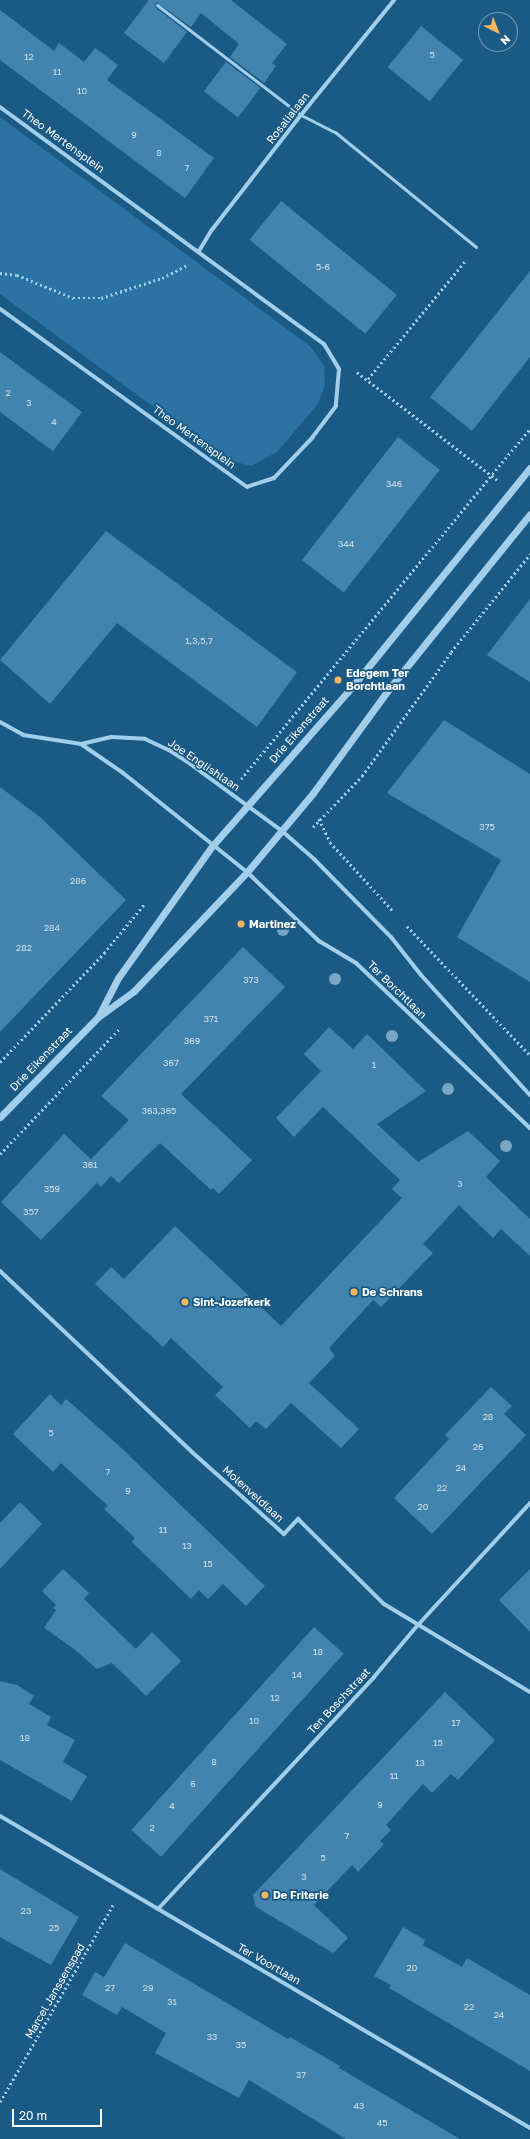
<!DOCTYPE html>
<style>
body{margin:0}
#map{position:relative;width:530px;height:2139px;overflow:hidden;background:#1b5a85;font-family:"Golos Text",sans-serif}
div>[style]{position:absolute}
.green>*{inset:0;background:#2a73a2}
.building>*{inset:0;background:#4384ae;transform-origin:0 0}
.path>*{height:2.5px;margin-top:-1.25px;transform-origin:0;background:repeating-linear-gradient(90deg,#a1ceeb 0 2px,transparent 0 5px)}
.service>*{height:3px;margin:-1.5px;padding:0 1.5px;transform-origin:1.5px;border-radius:1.5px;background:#a1ceeb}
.minor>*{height:4px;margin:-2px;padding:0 2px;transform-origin:2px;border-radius:2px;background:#a1ceeb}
.tertiary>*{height:7px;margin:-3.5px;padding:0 3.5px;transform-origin:3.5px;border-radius:3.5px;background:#a1ceeb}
.trees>*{width:12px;height:12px;margin:-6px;border-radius:50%;background:#79a6c4}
.dots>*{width:11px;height:11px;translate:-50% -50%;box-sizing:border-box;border:2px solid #1b5a85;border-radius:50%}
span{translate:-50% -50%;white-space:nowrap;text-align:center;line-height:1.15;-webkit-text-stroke:3.5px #1b5a85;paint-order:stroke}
.number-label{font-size:9px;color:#d0e0eb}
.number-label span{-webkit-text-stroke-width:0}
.street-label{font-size:11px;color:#fff}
.poi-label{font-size:11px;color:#fff;font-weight:700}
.left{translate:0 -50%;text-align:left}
.north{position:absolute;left:478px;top:12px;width:40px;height:40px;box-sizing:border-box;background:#1b5a85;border:1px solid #769cb6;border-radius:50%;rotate:137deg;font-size:11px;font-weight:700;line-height:16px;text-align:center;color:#fff}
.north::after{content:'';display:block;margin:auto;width:14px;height:18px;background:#fdb65d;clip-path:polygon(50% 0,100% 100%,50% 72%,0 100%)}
.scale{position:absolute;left:12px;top:2109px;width:90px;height:18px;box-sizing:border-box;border:2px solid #fff;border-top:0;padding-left:5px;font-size:12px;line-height:14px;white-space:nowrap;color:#fff;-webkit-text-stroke:3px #1b5a85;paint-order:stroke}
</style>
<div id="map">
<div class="green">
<i style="clip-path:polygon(0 117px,310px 346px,324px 366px,325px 385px,318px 404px,277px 452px,251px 466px,224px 459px,0 294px)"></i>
</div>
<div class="building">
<i style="clip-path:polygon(149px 0,231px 0,287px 44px,272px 63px,276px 66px,264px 83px,230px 57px,239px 44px,201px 13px,191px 27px,156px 2px,155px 7px,187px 32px,164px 63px,124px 33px)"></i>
<i style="clip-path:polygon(0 10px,54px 51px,59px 43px,84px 62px,95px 48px,118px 65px,107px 80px,214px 158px,185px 198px,0 60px)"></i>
<i style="left:421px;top:26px;width:54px;height:53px;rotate:39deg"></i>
<i style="left:226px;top:62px;width:43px;height:37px;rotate:37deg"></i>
<i style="left:281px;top:201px;width:149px;height:50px;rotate:39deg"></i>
<i style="clip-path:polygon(530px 271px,530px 357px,472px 431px,430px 397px)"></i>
<i style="clip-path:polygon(0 352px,82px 412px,53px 451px,0 412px)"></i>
<i style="left:398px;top:437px;width:53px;height:156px;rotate:38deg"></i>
<i style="clip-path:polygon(106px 531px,297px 672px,257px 727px,117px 623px,50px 704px,0 660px)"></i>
<i style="clip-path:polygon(530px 599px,530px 682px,487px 655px)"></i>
<i style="clip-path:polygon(444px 720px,530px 774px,530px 982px,457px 937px,501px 860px,387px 793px)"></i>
<i style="clip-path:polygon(0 787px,40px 817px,126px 900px,0 1032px)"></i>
<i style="clip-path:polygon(243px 947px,285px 987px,181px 1094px,252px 1160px,219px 1194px,213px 1188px,211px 1190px,160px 1143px,119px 1183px,111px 1176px,101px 1187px,97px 1183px,41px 1240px,1px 1202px,64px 1134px,91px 1159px,129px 1120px,101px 1096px)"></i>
<i style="clip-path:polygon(329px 1027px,353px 1049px,367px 1034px,426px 1091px,377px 1124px,418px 1162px,468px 1131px,500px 1161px,486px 1177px,530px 1219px,530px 1256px,501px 1229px,493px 1238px,459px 1205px,423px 1244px,433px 1253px,381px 1307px,373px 1300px,329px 1348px,335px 1356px,309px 1383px,359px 1429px,341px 1448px,291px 1403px,266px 1429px,256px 1421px,250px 1428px,215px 1395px,223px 1387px,171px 1338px,163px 1347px,95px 1284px,111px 1267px,124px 1279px,175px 1226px,281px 1326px,402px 1198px,392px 1189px,400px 1180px,323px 1107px,294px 1137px,276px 1118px,321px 1071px,304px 1054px)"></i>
<i style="clip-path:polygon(491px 1387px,512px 1406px,504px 1414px,526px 1435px,432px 1534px,394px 1498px,449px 1439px,445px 1435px)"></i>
<i style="clip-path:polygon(50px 1394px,61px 1405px,66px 1399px,116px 1443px,265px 1586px,246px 1606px,223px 1584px,208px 1599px,199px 1590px,191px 1599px,132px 1542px,135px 1538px,104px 1509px,108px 1506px,61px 1463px,53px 1472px,13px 1434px)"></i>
<i style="clip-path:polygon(20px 1502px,42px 1524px,0 1569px,0 1523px)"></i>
<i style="clip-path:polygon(63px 1569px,89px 1593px,84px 1599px,136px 1649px,152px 1632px,181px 1661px,146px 1696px,112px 1663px,97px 1669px,74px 1649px,44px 1628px,56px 1610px,53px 1608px,56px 1605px,42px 1591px)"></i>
<i style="clip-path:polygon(530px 1569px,530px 1632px,499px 1600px)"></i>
<i style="left:314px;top:1627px;width:40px;height:273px;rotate:42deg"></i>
<i style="clip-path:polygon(0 1681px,17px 1685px,34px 1696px,29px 1704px,51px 1717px,47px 1725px,75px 1740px,63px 1762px,87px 1776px,72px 1801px,0 1760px)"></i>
<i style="clip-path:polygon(445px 1692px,495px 1740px,458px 1780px,451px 1774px,432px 1793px,423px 1784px,386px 1825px,391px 1830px,380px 1841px,384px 1844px,358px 1872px,352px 1865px,314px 1905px,348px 1938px,333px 1953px,256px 1907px,253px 1895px)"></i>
<i style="clip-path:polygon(0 1869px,79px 1917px,51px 1965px,0 1937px)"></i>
<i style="clip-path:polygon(403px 1927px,425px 1940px,423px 1945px,462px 1967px,467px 1958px,530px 1995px,530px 2071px,389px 1988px,391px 1985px,374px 1976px)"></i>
<i style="clip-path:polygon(125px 1943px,288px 2039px,290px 2037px,340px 2066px,339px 2068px,460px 2139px,346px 2139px,249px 2080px,239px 2098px,155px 2053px,166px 2033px,122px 2007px,117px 2015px,82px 1995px,95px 1972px,104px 1977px)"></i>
</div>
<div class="path">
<i style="left:0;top:273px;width:17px;rotate:7deg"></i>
<i style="left:17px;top:275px;width:61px;rotate:22.3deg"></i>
<i style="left:73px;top:298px;width:28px"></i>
<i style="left:101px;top:298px;width:64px;rotate:-18.2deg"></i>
<i style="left:162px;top:278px;width:28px;rotate:-27deg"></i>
<i style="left:357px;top:372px;width:177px;rotate:37.6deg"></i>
<i style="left:368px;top:379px;width:154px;rotate:-50.5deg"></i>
<i style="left:241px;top:779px;width:454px;rotate:-50.5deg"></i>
<i style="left:319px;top:819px;width:25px;rotate:64deg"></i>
<i style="left:330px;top:842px;width:93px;rotate:47.6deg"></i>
<i style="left:313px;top:827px;width:71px;rotate:-46.1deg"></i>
<i style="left:362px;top:776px;width:153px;rotate:-54.3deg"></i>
<i style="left:451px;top:652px;width:126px;rotate:-51.1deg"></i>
<i style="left:407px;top:926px;width:178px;rotate:46.4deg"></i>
<i style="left:0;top:1062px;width:151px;rotate:-46.3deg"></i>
<i style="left:104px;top:953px;width:65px;rotate:-50.6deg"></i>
<i style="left:0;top:1154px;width:175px;rotate:-46.4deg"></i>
<i style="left:0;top:2102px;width:229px;rotate:-60.2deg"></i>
</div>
<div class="service">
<i style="left:157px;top:5px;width:181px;rotate:37.4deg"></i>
<i style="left:301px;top:115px;width:38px;rotate:27deg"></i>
<i style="left:335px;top:132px;width:182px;rotate:39.2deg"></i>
</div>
<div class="minor">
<i style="left:0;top:107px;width:401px;rotate:36.2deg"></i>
<i style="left:324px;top:344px;width:29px;rotate:59deg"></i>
<i style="left:339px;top:369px;width:37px;rotate:95deg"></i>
<i style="left:336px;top:406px;width:39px;rotate:127deg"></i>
<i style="left:313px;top:437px;width:57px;rotate:133.6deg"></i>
<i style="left:274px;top:478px;width:28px;rotate:162deg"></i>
<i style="left:247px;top:487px;width:304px;rotate:-144.2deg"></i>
<i style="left:199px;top:251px;width:23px;rotate:-59deg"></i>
<i style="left:211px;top:231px;width:147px;rotate:-52.2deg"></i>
<i style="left:301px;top:115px;width:148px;rotate:-51deg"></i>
<i style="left:0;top:722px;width:26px;rotate:29deg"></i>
<i style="left:23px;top:735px;width:59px;rotate:8.8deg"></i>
<i style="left:81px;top:744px;width:31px;rotate:-13deg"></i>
<i style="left:111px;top:737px;width:34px;rotate:3deg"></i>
<i style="left:145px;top:739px;width:26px;rotate:25deg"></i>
<i style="left:169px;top:750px;width:24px;rotate:33deg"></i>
<i style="left:189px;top:763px;width:115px;rotate:36.2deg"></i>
<i style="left:282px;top:831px;width:43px;rotate:41.2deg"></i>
<i style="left:314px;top:859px;width:110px;rotate:45.4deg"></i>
<i style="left:391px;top:937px;width:48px;rotate:51.7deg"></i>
<i style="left:421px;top:975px;width:162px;rotate:47.8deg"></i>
<i style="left:81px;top:744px;width:51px;rotate:34.6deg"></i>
<i style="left:123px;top:773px;width:159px;rotate:38.6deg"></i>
<i style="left:247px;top:872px;width:100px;rotate:43.8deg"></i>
<i style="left:319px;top:941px;width:43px;rotate:30.7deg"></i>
<i style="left:356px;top:963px;width:240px;rotate:43.5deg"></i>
<i style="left:0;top:1271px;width:265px;rotate:43.3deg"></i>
<i style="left:193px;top:1453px;width:122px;rotate:41.7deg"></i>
<i style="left:284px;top:1534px;width:21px;rotate:-47deg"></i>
<i style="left:298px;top:1519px;width:121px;rotate:44.7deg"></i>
<i style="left:384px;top:1604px;width:170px;rotate:31.1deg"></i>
<i style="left:0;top:1816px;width:615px;rotate:30.48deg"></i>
<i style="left:158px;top:1909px;width:317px;rotate:-47deg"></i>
<i style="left:374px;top:1677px;width:67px;rotate:-49.9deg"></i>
<i style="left:417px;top:1626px;width:167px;rotate:-47.4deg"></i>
</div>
<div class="tertiary">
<i style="left:99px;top:1015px;width:42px;rotate:-62.8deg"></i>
<i style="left:118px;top:978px;width:163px;rotate:-54.5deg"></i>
<i style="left:213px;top:845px;width:217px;rotate:-48.7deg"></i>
<i style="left:356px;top:682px;width:276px;rotate:-50.9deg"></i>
<i style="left:0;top:1117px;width:140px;rotate:-45.6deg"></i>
<i style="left:98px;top:1017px;width:44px;rotate:-35.8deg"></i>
<i style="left:134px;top:991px;width:164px;rotate:-46.5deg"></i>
<i style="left:247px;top:872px;width:103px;rotate:-50.1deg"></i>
<i style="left:313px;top:793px;width:127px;rotate:-53.9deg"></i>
<i style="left:388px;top:690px;width:226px;rotate:-51.1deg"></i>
</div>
<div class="trees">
<i style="left:283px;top:930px"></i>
<i style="left:335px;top:979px"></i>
<i style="left:392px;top:1036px"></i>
<i style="left:448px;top:1089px"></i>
<i style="left:506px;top:1146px"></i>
</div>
<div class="dots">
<i style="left:338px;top:680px;background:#fdb65d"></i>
<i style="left:241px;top:924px;background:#fdb65d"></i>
<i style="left:354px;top:1292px;background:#fdb65d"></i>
<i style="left:185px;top:1302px;background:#fdb65d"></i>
<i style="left:265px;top:1895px;background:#fdb65d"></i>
</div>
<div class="number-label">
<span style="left:432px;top:55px">5</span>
<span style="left:29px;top:57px">12</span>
<span style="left:57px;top:72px">11</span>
<span style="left:82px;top:91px">10</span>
<span style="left:134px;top:135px">9</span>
<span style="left:159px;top:153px">8</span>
<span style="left:187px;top:168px">7</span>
<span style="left:323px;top:267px">5-6</span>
<span style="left:8px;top:393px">2</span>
<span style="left:29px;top:403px">3</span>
<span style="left:54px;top:422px">4</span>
<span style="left:394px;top:484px">346</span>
<span style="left:346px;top:544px">344</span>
<span style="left:199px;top:641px">1,3,5,7</span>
<span style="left:487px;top:827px">375</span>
<span style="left:78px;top:881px">286</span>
<span style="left:52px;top:928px">284</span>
<span style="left:24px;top:948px">282</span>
<span style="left:251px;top:980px">373</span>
<span style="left:211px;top:1019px">371</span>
<span style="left:192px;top:1041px">369</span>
<span style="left:171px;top:1063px">367</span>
<span style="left:374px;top:1065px">1</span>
<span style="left:159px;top:1111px">363,365</span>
<span style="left:90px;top:1165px">361</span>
<span style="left:460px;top:1184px">3</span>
<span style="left:52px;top:1189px">359</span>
<span style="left:31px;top:1212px">357</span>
<span style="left:488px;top:1417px">28</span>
<span style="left:51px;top:1433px">5</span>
<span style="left:478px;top:1447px">26</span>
<span style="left:461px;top:1468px">24</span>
<span style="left:108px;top:1472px">7</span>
<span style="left:442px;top:1488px">22</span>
<span style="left:128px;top:1491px">9</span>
<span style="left:423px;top:1507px">20</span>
<span style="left:163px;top:1530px">11</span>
<span style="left:187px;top:1546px">13</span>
<span style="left:208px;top:1564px">15</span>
<span style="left:318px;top:1652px">18</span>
<span style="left:297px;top:1675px">14</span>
<span style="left:275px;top:1698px">12</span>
<span style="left:254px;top:1721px">10</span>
<span style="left:456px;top:1723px">17</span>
<span style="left:25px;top:1738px">18</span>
<span style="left:438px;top:1743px">15</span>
<span style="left:214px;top:1762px">8</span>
<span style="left:420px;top:1763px">13</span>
<span style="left:394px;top:1776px">11</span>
<span style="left:193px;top:1784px">6</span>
<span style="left:380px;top:1805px">9</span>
<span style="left:172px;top:1806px">4</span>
<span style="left:152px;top:1828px">2</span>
<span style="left:347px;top:1836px">7</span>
<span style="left:323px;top:1858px">5</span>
<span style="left:304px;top:1877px">3</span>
<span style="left:26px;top:1911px">23</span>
<span style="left:54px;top:1928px">25</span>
<span style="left:412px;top:1968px">20</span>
<span style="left:110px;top:1988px">27</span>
<span style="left:148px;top:1988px">29</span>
<span style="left:172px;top:2002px">31</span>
<span style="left:469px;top:2007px">22</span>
<span style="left:499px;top:2015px">24</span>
<span style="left:212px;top:2037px">33</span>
<span style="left:241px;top:2045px">35</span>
<span style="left:301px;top:2075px">37</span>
<span style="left:359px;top:2106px">43</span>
<span style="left:382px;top:2123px">45</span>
</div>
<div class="street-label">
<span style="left:288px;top:118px;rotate:-52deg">Rosalialaan</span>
<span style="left:63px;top:141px;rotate:36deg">Theo Mertensplein</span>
<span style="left:194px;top:437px;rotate:36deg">Theo Mertensplein</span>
<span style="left:299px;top:730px;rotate:-49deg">Drie Eikenstraat</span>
<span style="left:204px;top:765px;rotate:34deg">Joe Englishlaan</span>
<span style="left:397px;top:990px;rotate:44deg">Ter Borchtlaan</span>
<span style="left:41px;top:1059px;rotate:-46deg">Drie Eikenstraat</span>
<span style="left:253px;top:1494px;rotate:42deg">Molenveldlaan</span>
<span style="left:339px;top:1701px;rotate:-47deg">Ten Boschstraat</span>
<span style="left:269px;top:1964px;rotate:30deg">Ter Voortlaan</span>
<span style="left:55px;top:1991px;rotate:-60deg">Marcel Janssenspad</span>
</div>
<div class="poi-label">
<span class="left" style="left:346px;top:680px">Edegem Ter<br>Borchtlaan</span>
<span class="left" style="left:249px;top:924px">Martinez</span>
<span class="left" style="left:362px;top:1292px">De Schrans</span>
<span class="left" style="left:193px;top:1302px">Sint-Jozefkerk</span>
<span class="left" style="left:273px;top:1895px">De Friterie</span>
</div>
<div class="north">N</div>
<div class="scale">20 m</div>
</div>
